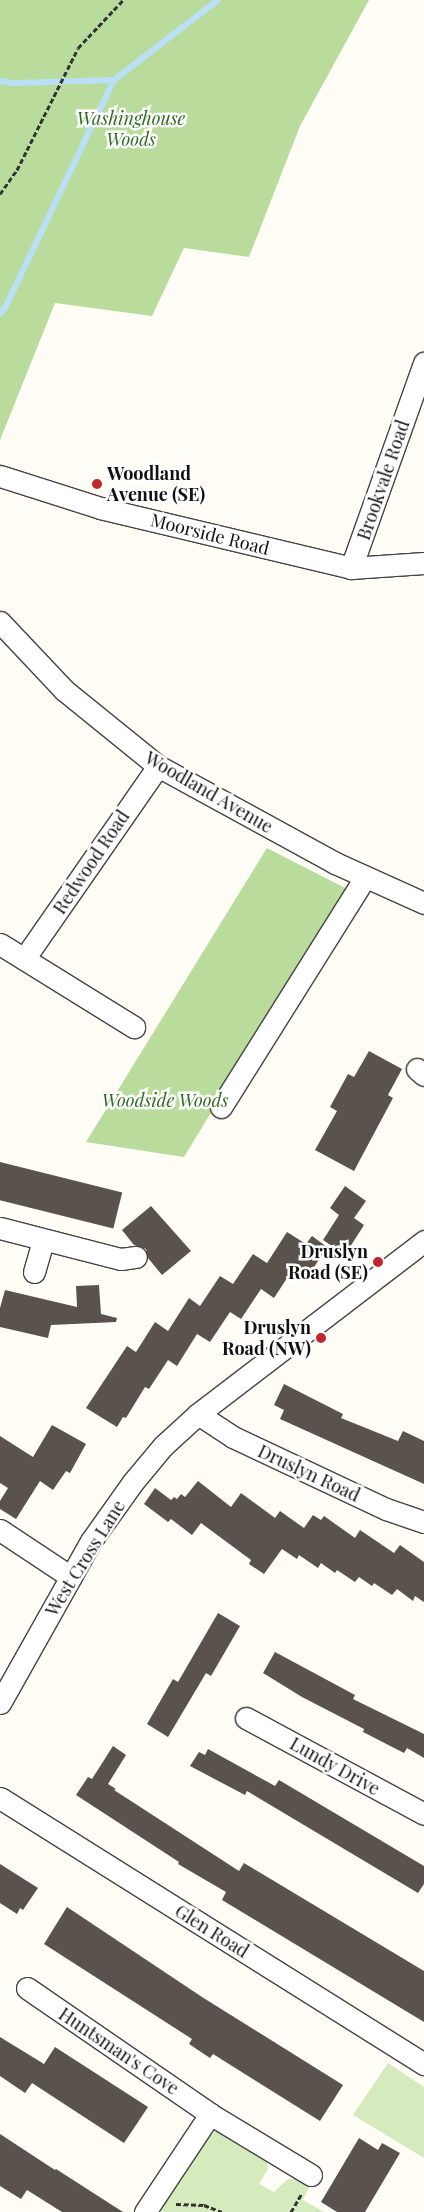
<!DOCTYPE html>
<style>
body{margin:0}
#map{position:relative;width:424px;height:2212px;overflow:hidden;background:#fffdf5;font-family:"Playfair Display",serif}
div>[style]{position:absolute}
.green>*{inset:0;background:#d5ebbd}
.forest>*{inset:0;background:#b9dc9c}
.stream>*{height:6px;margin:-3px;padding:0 3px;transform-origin:3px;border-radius:3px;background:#b9e0f7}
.building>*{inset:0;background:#5a524d;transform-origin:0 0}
.path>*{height:3px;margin-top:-1.5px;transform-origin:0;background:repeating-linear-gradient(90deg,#333 0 5px,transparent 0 7.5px)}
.roads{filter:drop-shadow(1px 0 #444) drop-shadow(-1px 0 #444) drop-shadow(0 1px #444) drop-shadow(0 -1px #444)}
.minor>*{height:21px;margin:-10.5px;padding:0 10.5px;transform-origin:10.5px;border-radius:10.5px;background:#fff}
.dots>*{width:14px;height:14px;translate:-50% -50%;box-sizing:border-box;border:2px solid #fff;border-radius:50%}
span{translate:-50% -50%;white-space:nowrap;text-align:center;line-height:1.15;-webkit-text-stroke:5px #fff;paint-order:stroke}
.park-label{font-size:18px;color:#2f6b1f;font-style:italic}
.poi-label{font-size:18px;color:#111;font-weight:700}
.left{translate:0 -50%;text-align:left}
.right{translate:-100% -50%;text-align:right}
.street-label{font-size:18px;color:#111}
</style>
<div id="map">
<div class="green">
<i style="clip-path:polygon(388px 2063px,424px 2087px,424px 2158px,353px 2115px)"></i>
<i style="clip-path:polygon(218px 2131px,267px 2160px,268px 2169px,259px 2184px,274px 2192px,288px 2179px,300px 2179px,310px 2185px,303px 2200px,324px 2212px,161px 2212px,166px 2194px,200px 2141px)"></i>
</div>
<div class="forest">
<i style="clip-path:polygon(0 0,369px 0,300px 126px,249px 257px,184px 248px,152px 316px,55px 303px,0 440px)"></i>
<i style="clip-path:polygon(267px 848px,347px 889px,184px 1157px,86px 1142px)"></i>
</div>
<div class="stream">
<i style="left:0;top:81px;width:13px;rotate:9deg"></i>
<i style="left:13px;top:83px;width:101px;rotate:-1.7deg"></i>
<i style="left:0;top:314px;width:10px;rotate:-53deg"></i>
<i style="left:6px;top:306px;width:250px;rotate:-64.5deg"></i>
<i style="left:114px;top:80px;width:131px;rotate:-37.6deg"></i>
</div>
<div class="building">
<i style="clip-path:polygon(369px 1051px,402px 1069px,388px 1095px,393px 1098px,354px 1171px,315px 1150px,337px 1111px,330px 1107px,348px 1074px,354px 1077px)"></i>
<i style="left:0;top:1162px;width:126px;height:37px;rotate:14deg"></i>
<i style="clip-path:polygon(345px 1186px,366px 1201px,354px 1218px,364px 1225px,350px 1247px,346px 1245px,341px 1252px,323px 1240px,339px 1215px,330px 1208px)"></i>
<i style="clip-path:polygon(151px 1206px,191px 1251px,162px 1275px,148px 1258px,146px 1249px,134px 1245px,122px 1230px)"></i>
<i style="clip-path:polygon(287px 1232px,306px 1244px,312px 1236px,327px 1247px,309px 1275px,295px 1266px,274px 1298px,261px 1289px,241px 1319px,230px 1312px,210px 1342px,197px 1334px,177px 1366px,168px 1360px,149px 1389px,145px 1387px,126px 1418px,123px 1417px,117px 1427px,86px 1408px,127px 1346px,136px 1352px,155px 1322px,168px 1331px,189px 1298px,200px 1306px,220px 1276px,233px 1284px,253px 1254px,267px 1263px)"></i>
<i style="clip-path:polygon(99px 1285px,101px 1314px,117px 1318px,116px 1322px,51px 1325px,48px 1338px,0 1327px,0 1308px,5px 1290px,77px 1307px,76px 1286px)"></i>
<i style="clip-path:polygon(284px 1384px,343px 1414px,341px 1418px,398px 1441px,403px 1431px,424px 1441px,424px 1484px,280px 1419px,284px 1410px,274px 1405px)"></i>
<i style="clip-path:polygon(52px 1425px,86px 1444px,70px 1473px,66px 1471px,53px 1490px,40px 1481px,16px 1519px,0 1509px,0 1501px,8px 1488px,0 1483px,0 1436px,33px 1457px)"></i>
<i style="clip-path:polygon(198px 1481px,231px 1507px,241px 1493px,275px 1518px,280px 1511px,304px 1528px,313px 1515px,321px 1520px,324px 1516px,355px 1538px,360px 1530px,394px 1553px,400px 1545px,424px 1562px,424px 1602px,415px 1596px,413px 1601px,397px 1589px,392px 1595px,374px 1583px,372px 1586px,359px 1577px,355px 1582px,337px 1570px,335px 1573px,321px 1563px,318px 1568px,299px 1555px,297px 1559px,282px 1549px,264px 1574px,249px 1564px,251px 1560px,201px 1523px,192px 1535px,171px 1519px,168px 1522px,144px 1504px,155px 1488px,171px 1500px,174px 1497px,177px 1499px,181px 1494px,185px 1497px)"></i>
<i style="clip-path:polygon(218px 1613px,240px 1626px,211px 1676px,206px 1673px,168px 1737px,147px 1724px,173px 1679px,178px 1682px)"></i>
<i style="clip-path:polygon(275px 1652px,355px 1695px,353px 1699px,424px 1734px,424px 1758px,407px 1748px,404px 1753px,363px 1732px,364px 1729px,302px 1697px,263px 1673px)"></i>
<i style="clip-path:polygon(113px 1746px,126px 1755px,108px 1784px,116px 1789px,114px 1790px,239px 1871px,244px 1863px,424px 1971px,424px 2022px,222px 1900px,226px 1892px,178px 1864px,179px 1862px,76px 1795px,88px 1777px,92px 1779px)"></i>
<i style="clip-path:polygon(208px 1749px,275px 1786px,279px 1780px,424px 1866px,424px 1884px,418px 1893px,247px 1791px,245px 1795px,190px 1766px,199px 1752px,205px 1755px)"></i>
<i style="clip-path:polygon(0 1864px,38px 1888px,23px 1910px,20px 1908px,17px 1914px,0 1903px)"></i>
<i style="clip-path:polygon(67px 1907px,202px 1997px,343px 2085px,320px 2121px,213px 2054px,210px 2058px,189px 2044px,192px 2039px,44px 1944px)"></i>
<i style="clip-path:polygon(0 2037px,44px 2064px,55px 2047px,148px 2107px,124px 2143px,32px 2083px,25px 2093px,0 2076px)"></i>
<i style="clip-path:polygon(0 2134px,55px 2170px,56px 2169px,123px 2212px,62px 2212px,27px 2190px,21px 2199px,0 2186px)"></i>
<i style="clip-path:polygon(359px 2138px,378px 2150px,382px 2143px,400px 2153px,365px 2212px,337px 2212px,321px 2202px)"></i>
</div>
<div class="path">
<i style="left:0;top:194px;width:29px;rotate:-55deg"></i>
<i style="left:17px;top:170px;width:136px;rotate:-63.4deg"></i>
<i style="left:78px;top:48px;width:66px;rotate:-46.8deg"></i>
<i style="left:176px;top:2204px;width:28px;rotate:2deg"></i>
<i style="left:204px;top:2205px;width:19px;rotate:21deg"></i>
<i style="left:291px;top:2212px;width:22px;rotate:-60deg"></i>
</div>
<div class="roads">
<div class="minor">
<i style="left:0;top:476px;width:105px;rotate:17.7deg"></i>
<i style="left:100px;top:508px;width:258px;rotate:13.4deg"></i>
<i style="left:351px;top:568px;width:73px;rotate:-3.9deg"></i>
<i style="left:351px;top:568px;width:218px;rotate:-70.4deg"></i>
<i style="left:0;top:622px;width:93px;rotate:46.7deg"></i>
<i style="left:64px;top:690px;width:121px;rotate:39deg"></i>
<i style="left:158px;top:766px;width:202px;rotate:28.7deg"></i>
<i style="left:335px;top:863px;width:98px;rotate:24.2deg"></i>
<i style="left:0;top:944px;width:158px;rotate:31.8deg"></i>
<i style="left:24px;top:959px;width:235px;rotate:-55.2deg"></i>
<i style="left:417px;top:1069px;width:9px;rotate:41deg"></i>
<i style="left:221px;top:1107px;width:271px;rotate:-57.9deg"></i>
<i style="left:0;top:1228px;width:125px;rotate:14.4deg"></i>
<i style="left:121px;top:1259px;width:15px;rotate:-8deg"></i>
<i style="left:34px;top:1272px;width:33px;rotate:-74deg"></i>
<i style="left:198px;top:1414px;width:42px;rotate:33.3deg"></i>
<i style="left:233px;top:1437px;width:169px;rotate:25.2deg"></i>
<i style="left:386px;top:1509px;width:40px;rotate:18.9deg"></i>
<i style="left:0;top:1530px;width:85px;rotate:33.5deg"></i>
<i style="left:0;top:1703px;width:186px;rotate:-60.7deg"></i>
<i style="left:91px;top:1541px;width:72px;rotate:-54.6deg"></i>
<i style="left:133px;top:1482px;width:47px;rotate:-50.2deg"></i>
<i style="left:163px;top:1446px;width:47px;rotate:-42.4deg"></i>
<i style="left:198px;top:1414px;width:285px;rotate:-37.4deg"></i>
<i style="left:246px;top:1718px;width:202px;rotate:28.3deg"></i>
<i style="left:0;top:1798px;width:501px;rotate:32.1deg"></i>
<i style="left:27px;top:1988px;width:222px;rotate:34.5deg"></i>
<i style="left:210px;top:2114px;width:118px;rotate:31.1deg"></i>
<i style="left:145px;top:2212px;width:118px;rotate:-56.4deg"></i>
</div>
</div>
<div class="dots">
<i style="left:97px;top:484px;background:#c4262e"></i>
<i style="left:378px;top:1262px;background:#c4262e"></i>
<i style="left:321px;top:1338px;background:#c4262e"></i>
</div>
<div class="park-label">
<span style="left:131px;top:129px">Washinghouse<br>Woods</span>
<span style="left:165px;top:1100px">Woodside Woods</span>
</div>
<div class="poi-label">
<span class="left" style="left:107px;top:484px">Woodland<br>Avenue (SE)</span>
<span class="right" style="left:368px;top:1262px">Druslyn<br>Road (SE)</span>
<span class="right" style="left:311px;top:1338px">Druslyn<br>Road (NW)</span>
</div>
<div class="street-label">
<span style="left:383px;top:480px;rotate:-71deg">Brookvale Road</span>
<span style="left:210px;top:534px;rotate:14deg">Moorside Road</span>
<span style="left:209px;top:792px;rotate:30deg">Woodland Avenue</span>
<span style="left:91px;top:862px;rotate:-56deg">Redwood Road</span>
<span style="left:309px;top:1473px;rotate:25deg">Druslyn Road</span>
<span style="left:85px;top:1558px;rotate:-58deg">West Cross Lane</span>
<span style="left:335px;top:1766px;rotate:29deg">Lundy Drive</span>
<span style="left:212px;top:1931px;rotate:32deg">Glen Road</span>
<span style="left:119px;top:2051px;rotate:34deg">Huntsman's Cove</span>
</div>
</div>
